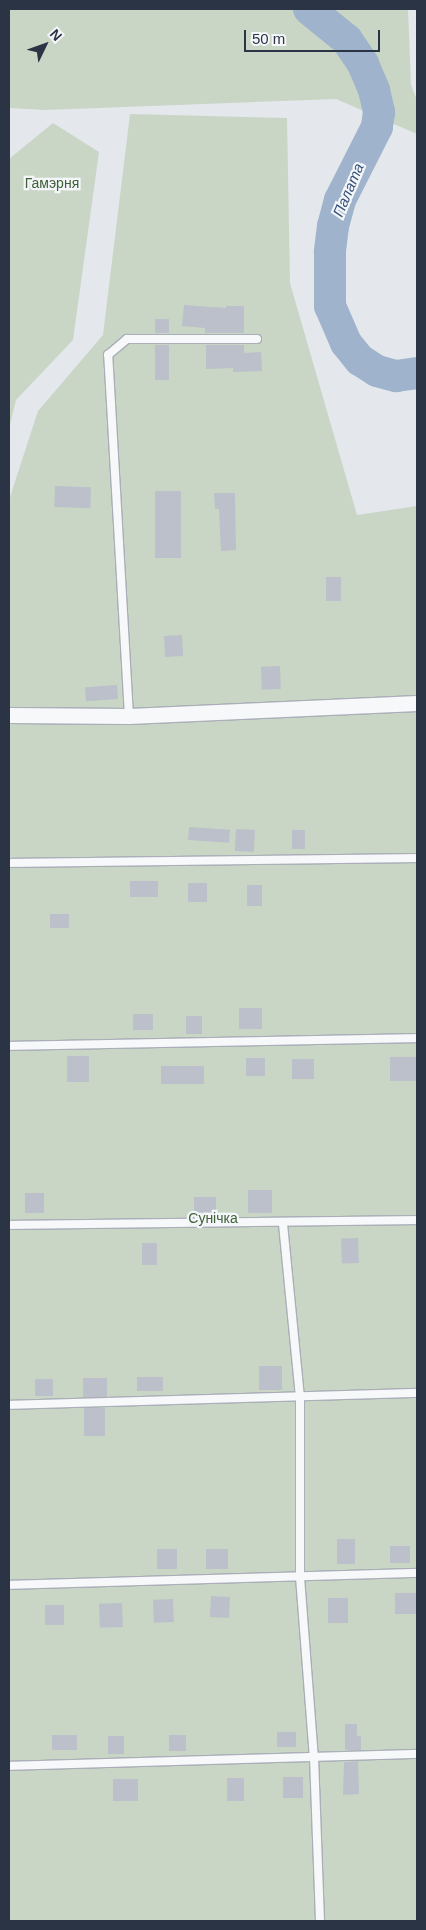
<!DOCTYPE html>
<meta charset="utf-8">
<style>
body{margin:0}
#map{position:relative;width:426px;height:1930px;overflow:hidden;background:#e4e7ec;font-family:Helvetica,sans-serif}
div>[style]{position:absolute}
.green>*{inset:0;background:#c9d6c5}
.river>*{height:32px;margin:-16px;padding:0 16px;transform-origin:16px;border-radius:16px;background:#9fb4cc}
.building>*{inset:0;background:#bbc0ca;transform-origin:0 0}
.roads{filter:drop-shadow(1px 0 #a9aeb7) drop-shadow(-1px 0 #a9aeb7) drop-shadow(0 1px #a9aeb7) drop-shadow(0 -1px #a9aeb7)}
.lane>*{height:8px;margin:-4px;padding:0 4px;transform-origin:4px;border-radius:4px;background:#f7f8fa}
.street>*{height:15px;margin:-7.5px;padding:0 7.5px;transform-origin:7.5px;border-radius:7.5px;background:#f7f8fa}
span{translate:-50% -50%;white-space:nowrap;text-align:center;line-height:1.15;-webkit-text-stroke:4.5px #f4f6f9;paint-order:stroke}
.park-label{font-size:14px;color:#3f6138}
.water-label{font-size:15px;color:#34527a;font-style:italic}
.frame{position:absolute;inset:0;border:10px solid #2b3445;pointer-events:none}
.north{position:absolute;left:20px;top:20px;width:50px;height:50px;-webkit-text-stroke:4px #f4f6f9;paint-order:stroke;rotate:48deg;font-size:14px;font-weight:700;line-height:20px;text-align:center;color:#2b3445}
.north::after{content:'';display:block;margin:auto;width:18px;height:22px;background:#2b3445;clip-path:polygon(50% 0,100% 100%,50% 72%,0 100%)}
.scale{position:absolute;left:244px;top:30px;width:136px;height:22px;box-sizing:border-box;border:2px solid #2b3445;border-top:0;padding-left:6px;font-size:15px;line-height:18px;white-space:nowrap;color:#2b3445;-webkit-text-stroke:4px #f4f6f9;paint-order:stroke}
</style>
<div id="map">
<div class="green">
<i style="clip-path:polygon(9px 9px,408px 9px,411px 85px,417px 100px,417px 134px,336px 99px,46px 110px,9px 108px)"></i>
<i style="clip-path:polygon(130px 114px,287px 118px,290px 283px,357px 515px,417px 506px,417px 1921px,9px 1921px,9px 500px,38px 411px,103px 335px)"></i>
<i style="clip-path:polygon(53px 123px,99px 152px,73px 340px,16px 400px,9px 429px,9px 159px)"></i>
</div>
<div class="river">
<i style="left:309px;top:9px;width:49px;rotate:39.2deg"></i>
<i style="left:347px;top:40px;width:29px;rotate:56deg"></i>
<i style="left:363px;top:64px;width:28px;rotate:67deg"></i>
<i style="left:374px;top:90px;width:23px;rotate:77deg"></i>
<i style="left:379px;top:112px;width:15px;rotate:98deg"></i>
<i style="left:377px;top:127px;width:82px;rotate:116.9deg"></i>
<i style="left:340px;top:200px;width:27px;rotate:105deg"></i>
<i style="left:333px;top:226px;width:26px;rotate:97deg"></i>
<i style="left:330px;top:252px;width:54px;rotate:90deg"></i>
<i style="left:330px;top:306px;width:40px;rotate:66.6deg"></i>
<i style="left:346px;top:343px;width:22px;rotate:51deg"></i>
<i style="left:360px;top:360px;width:20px;rotate:33deg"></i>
<i style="left:377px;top:371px;width:20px;rotate:15deg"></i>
<i style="left:396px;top:376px;width:21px;rotate:-8deg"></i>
</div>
<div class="building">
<i style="clip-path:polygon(184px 305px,226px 308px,226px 306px,244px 306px,244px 333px,205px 333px,205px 328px,182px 326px)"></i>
<i style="left:169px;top:319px;width:14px;height:14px;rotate:90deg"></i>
<i style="left:155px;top:345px;width:14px;height:35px"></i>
<i style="clip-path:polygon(206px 345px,244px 345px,244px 353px,261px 352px,262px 371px,233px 372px,233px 368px,206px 369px)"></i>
<i style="left:55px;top:486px;width:36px;height:21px;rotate:2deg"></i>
<i style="left:155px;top:491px;width:26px;height:67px"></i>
<i style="clip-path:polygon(214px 493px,235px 493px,236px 550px,221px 551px,219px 509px,215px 509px)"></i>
<i style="left:326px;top:577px;width:15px;height:24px"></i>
<i style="left:182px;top:635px;width:21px;height:18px;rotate:87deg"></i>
<i style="left:280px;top:666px;width:23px;height:19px;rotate:88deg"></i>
<i style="left:117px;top:685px;width:14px;height:32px;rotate:86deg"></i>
<i style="left:189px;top:827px;width:41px;height:13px;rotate:4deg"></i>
<i style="left:236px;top:829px;width:19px;height:22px;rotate:3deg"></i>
<i style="left:292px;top:830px;width:13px;height:19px"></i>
<i style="left:130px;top:881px;width:28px;height:16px"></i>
<i style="left:188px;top:883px;width:19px;height:19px"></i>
<i style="left:247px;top:885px;width:15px;height:21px"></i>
<i style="left:50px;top:914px;width:19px;height:14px"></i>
<i style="left:262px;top:1008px;width:21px;height:23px;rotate:90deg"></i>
<i style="left:133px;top:1014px;width:20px;height:16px"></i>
<i style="left:186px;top:1016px;width:16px;height:18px"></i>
<i style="left:67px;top:1056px;width:22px;height:26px"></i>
<i style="left:390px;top:1057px;width:27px;height:24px"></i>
<i style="left:246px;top:1058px;width:19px;height:18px"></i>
<i style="left:292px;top:1059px;width:22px;height:20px"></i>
<i style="left:161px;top:1066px;width:43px;height:18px"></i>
<i style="left:248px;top:1190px;width:24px;height:23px"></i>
<i style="left:25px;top:1193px;width:19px;height:20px"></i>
<i style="left:194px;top:1197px;width:22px;height:18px"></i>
<i style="left:358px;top:1238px;width:25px;height:17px;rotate:88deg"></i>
<i style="left:142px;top:1243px;width:15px;height:22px"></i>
<i style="left:282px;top:1366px;width:24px;height:23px;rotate:90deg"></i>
<i style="left:137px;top:1377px;width:26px;height:14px"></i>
<i style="left:83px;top:1378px;width:24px;height:19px"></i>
<i style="left:35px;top:1379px;width:18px;height:17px"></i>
<i style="left:84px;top:1408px;width:21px;height:28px"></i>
<i style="left:337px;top:1539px;width:18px;height:25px"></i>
<i style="left:390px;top:1546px;width:20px;height:17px"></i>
<i style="left:157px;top:1549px;width:20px;height:20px"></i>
<i style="left:206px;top:1549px;width:22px;height:20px"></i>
<i style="left:395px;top:1593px;width:21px;height:21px"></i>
<i style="left:211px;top:1596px;width:19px;height:21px;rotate:3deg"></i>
<i style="left:328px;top:1598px;width:20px;height:25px"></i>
<i style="left:173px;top:1599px;width:23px;height:20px;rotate:88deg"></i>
<i style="left:122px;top:1603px;width:24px;height:23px;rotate:88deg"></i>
<i style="left:45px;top:1605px;width:19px;height:20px"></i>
<i style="clip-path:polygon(345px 1724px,357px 1724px,357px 1736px,361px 1736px,361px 1750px,345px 1750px)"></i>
<i style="left:277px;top:1732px;width:19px;height:15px"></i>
<i style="left:52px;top:1735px;width:25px;height:15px"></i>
<i style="left:169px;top:1735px;width:17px;height:16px"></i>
<i style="left:108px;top:1736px;width:16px;height:18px"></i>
<i style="clip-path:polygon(358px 1761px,359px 1794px,343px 1795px,344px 1762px)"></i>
<i style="left:283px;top:1777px;width:20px;height:21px"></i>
<i style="left:227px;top:1778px;width:17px;height:23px"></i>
<i style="left:113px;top:1779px;width:25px;height:22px"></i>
</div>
<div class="roads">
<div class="lane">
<i style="left:129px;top:716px;width:362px;rotate:-93.3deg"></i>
<i style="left:108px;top:355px;width:25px;rotate:-40deg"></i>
<i style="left:127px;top:339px;width:130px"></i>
<i style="left:9px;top:863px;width:408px;rotate:-0.7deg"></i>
<i style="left:9px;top:1046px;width:408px;rotate:-1.1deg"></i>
<i style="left:283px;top:1224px;width:174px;rotate:84.4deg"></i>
<i style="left:300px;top:1397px;width:180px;rotate:90deg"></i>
<i style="left:300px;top:1577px;width:181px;rotate:85.6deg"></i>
<i style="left:314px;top:1757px;width:164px;rotate:87.9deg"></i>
<i style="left:9px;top:1225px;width:408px;rotate:-0.7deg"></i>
<i style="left:9px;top:1405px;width:408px;rotate:-1.7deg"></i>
<i style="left:9px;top:1585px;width:408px;rotate:-1.7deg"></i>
<i style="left:9px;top:1766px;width:408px;rotate:-1.7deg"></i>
</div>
<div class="street">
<i style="left:9px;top:715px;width:120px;rotate:0.5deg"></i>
<i style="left:129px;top:716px;width:288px;rotate:-2.6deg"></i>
</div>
</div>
<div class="park-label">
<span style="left:52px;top:183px">Гамэрня</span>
<span style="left:213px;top:1218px">Сунічка</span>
</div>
<div class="water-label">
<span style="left:348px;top:190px;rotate:-67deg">Палата</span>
</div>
<div class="frame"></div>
<div class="north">N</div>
<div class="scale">50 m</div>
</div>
